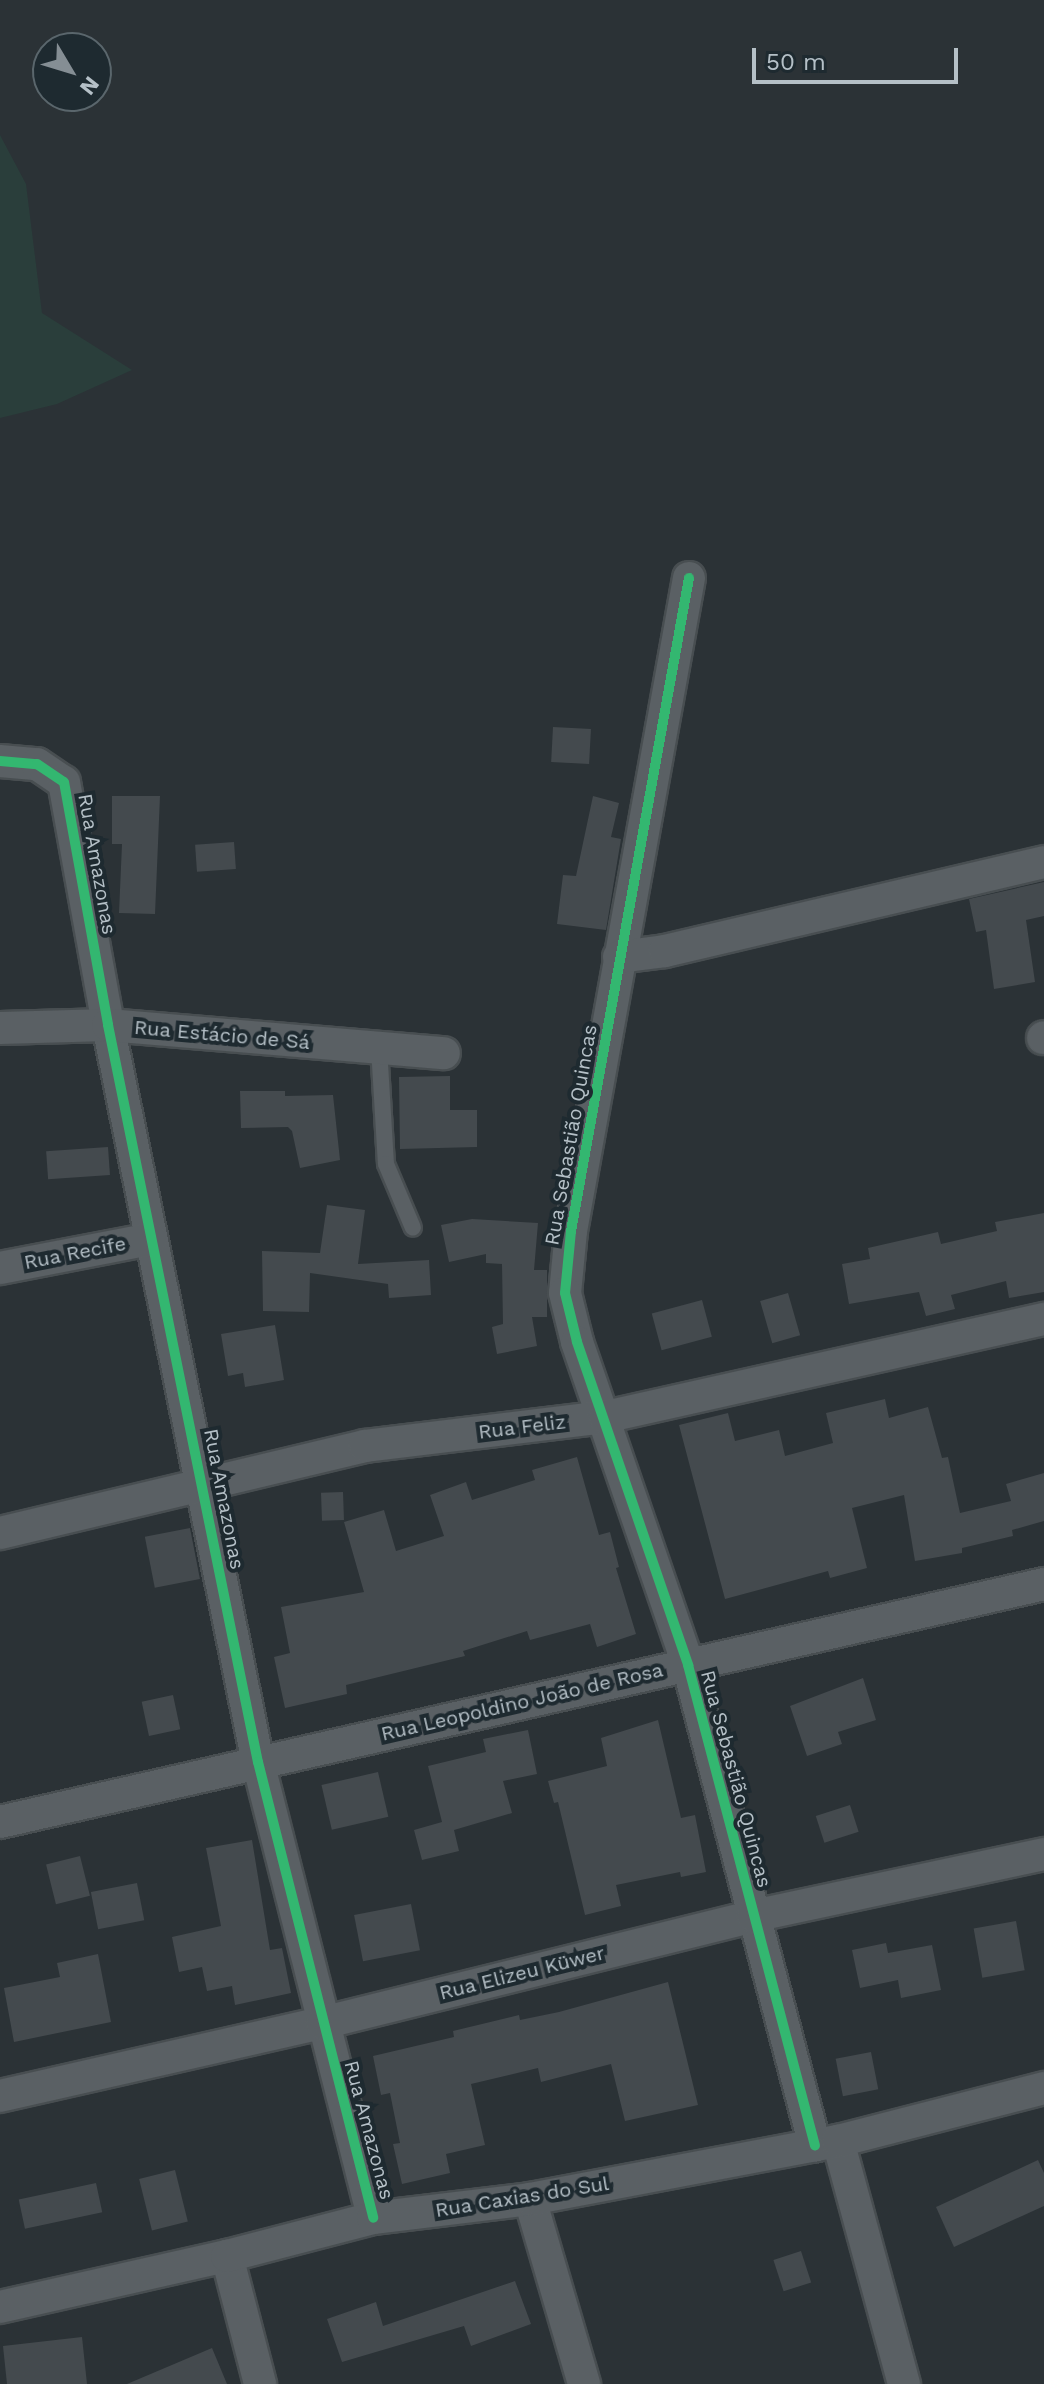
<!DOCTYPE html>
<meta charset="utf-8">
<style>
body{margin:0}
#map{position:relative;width:1044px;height:2384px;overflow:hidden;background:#2b3236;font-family:"Work Sans",sans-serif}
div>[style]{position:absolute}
.green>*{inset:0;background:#2a3e3b}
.building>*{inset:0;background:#444a4e;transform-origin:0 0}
.roads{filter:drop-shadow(2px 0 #484e51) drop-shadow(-2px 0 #484e51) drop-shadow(0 2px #484e51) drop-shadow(0 -2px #484e51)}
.service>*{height:16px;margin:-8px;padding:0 8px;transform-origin:8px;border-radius:8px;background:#5a6064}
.minor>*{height:32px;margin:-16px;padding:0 16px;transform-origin:16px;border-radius:16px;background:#5a6064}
.cycleway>*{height:10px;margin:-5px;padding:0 5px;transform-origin:5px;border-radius:5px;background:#33b770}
span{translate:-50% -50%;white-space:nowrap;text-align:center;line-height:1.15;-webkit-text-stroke:8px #1e2a30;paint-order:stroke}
.street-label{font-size:20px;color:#b5c0c7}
.north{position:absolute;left:32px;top:32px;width:80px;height:80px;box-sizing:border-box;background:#1e2a30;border:2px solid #5a666c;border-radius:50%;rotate:128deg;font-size:22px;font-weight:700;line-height:32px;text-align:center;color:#b5c0c7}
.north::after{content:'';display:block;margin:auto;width:28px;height:36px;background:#858e94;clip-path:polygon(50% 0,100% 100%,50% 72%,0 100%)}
.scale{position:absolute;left:752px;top:48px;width:206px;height:36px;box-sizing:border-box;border:4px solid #b5c0c7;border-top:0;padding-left:10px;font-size:24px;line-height:28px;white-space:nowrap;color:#b5c0c7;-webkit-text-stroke:6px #1e2a30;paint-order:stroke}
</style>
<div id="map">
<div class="green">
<i style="clip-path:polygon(0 135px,26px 184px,42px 313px,132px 370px,57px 404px,0 418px)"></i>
</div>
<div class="building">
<i style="left:553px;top:727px;width:38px;height:35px;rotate:3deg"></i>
<i style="clip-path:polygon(112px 796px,160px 796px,155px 914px,119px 913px,122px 844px,112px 844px)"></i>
<i style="clip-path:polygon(593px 796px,619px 803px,611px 837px,621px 839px,606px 930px,557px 924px,563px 875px,576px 876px)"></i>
<i style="left:234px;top:842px;width:27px;height:39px;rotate:86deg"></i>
<i style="clip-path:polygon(1044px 882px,1044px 916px,1026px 920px,1035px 982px,994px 989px,986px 930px,976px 932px,969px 899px)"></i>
<i style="clip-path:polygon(450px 1076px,450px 1110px,477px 1110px,477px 1147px,400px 1149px,399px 1077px)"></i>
<i style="clip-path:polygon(240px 1091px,285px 1091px,285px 1096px,333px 1095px,340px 1160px,300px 1168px,292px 1131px,288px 1127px,241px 1128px)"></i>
<i style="left:108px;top:1147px;width:28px;height:62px;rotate:86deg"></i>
<i style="clip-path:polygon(327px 1205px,365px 1210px,358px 1264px,429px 1260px,431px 1295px,389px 1298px,388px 1284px,310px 1273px,309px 1312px,263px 1311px,262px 1251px,320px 1253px)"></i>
<i style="clip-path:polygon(1044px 1213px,1044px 1292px,1009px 1298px,1006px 1281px,951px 1295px,955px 1309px,926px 1316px,919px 1292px,849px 1304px,842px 1264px,870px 1259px,868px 1248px,938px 1232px,941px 1244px,997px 1231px,995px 1222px)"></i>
<i style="clip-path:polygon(472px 1219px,538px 1223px,534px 1270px,547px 1270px,547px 1317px,532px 1317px,537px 1346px,497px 1354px,492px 1327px,503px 1324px,502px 1264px,486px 1263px,486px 1254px,449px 1262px,441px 1225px)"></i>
<i style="left:788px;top:1293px;width:44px;height:29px;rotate:74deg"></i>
<i style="left:702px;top:1300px;width:38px;height:52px;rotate:75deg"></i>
<i style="clip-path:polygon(275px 1325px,284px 1380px,245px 1387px,243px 1373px,228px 1376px,221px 1334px)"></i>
<i style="clip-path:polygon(885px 1399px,889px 1418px,928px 1407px,942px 1458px,948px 1457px,960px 1513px,1011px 1501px,1006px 1484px,1044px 1473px,1044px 1521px,1012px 1530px,1013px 1536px,962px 1548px,962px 1553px,915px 1561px,904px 1495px,852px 1508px,867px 1568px,830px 1578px,828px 1571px,725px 1599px,679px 1425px,728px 1413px,735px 1441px,779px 1430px,785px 1456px,833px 1443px,826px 1413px)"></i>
<i style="clip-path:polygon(577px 1457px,599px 1535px,610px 1532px,619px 1567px,616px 1568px,636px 1634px,597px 1647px,590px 1624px,530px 1640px,527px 1631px,463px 1651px,465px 1656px,346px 1685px,347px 1694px,285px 1708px,274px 1657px,290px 1653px,281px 1607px,364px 1592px,344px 1522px,384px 1510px,396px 1551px,444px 1536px,430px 1495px,466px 1482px,472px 1500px,535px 1480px,532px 1470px)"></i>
<i style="left:343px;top:1492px;width:28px;height:22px;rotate:88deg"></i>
<i style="left:190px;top:1528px;width:52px;height:46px;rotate:79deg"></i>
<i style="clip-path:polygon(863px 1678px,876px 1720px,838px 1732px,842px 1744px,807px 1756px,790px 1706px)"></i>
<i style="left:173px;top:1695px;width:35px;height:32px;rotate:78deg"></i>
<i style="clip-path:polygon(658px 1720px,681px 1818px,695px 1815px,706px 1872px,681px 1877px,680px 1872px,616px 1885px,621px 1906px,585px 1915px,558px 1802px,554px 1803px,548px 1781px,607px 1766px,601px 1738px)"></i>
<i style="clip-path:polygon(528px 1730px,537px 1774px,503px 1781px,512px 1813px,454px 1830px,459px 1851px,422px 1860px,414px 1830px,442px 1822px,428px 1766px,486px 1752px,483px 1739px)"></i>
<i style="left:378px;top:1772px;width:46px;height:58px;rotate:77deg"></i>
<i style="left:850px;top:1805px;width:28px;height:36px;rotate:72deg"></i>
<i style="clip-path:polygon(252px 1840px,270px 1950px,282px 1948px,291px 1993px,235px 2005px,232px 1986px,207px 1991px,202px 1967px,179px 1972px,172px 1937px,221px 1926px,206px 1848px)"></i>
<i style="left:80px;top:1856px;width:41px;height:35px;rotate:76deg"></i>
<i style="left:137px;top:1883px;width:38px;height:47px;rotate:79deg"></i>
<i style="left:411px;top:1904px;width:47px;height:58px;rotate:79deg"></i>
<i style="left:1016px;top:1921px;width:50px;height:43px;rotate:80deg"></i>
<i style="clip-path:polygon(886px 1943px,888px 1953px,932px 1945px,941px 1990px,901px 1998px,898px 1980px,860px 1988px,852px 1950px)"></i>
<i style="clip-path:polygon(98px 1954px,111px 2022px,14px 2042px,4px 1988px,60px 1977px,57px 1963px)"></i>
<i style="clip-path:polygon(668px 1982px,698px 2105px,625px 2121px,611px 2064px,541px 2082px,538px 2068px,471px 2084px,485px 2145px,446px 2154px,450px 2173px,402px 2184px,393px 2144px,400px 2143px,390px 2093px,381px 2095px,373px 2056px,454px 2037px,453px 2031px,519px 2015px,520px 2020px,559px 2012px)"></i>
<i style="left:871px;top:2052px;width:38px;height:36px;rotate:79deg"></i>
<i style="clip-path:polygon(1038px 2160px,1044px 2173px,1044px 2206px,954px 2247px,936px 2207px)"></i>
<i style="left:175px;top:2170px;width:53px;height:37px;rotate:76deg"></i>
<i style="left:96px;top:2183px;width:30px;height:79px;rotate:78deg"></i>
<i style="left:801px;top:2251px;width:33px;height:29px;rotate:72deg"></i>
<i style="clip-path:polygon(515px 2281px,531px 2324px,471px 2346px,464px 2326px,342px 2362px,327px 2319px,376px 2302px,383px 2326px)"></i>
<i style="clip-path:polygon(82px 2337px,87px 2384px,7px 2384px,3px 2346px)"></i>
<i style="clip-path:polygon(212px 2348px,227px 2384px,127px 2384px)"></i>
</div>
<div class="roads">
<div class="service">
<i style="left:379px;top:1047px;width:117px;rotate:86.6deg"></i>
<i style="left:386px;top:1164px;width:69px;rotate:67.1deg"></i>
</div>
<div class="minor">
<i style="left:689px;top:578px;width:664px;rotate:100.24deg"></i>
<i style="left:571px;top:1231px;width:62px;rotate:95.5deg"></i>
<i style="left:565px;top:1293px;width:50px;rotate:76.2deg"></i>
<i style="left:577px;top:1342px;width:342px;rotate:71deg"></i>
<i style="left:688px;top:1665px;width:497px;rotate:75.2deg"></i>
<i style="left:0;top:761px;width:37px;rotate:5deg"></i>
<i style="left:37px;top:764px;width:32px;rotate:34deg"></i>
<i style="left:64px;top:782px;width:247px;rotate:79.7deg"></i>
<i style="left:108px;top:1025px;width:752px;rotate:78.5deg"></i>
<i style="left:258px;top:1762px;width:470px;rotate:75.8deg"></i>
<i style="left:619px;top:957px;width:46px;rotate:-7.4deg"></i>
<i style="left:665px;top:951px;width:389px;rotate:-13.2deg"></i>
<i style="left:0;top:1028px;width:108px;rotate:-1.6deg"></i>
<i style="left:108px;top:1025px;width:337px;rotate:4.8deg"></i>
<i style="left:1043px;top:1038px;width:1px;rotate:-45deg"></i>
<i style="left:0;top:1268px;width:154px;rotate:-10.9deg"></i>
<i style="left:0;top:1533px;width:375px;rotate:-13.4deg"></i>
<i style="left:365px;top:1446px;width:242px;rotate:-6.9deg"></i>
<i style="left:605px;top:1417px;width:450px;rotate:-12.6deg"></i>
<i style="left:0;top:1822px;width:1071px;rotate:-12.84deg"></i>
<i style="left:0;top:2096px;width:330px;rotate:-12.8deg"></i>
<i style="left:322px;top:2023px;width:444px;rotate:-13.9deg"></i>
<i style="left:753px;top:1916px;width:298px;rotate:-12deg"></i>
<i style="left:838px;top:2141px;width:252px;rotate:74.8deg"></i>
<i style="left:530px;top:2199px;width:193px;rotate:73.7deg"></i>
<i style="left:227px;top:2256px;width:132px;rotate:75.5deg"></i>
<i style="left:0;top:2307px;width:233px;rotate:-12.7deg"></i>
<i style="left:227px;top:2256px;width:151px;rotate:-14.6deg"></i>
<i style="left:373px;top:2218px;width:158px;rotate:-6.9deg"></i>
<i style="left:530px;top:2199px;width:313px;rotate:-10.7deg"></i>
<i style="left:838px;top:2141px;width:213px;rotate:-14.4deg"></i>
</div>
</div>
<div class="cycleway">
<i style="left:689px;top:578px;width:664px;rotate:100.24deg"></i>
<i style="left:571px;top:1231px;width:62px;rotate:95.5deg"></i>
<i style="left:565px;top:1293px;width:50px;rotate:76.2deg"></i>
<i style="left:577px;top:1342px;width:342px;rotate:71deg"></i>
<i style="left:688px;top:1665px;width:497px;rotate:75.2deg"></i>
<i style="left:0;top:761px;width:37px;rotate:5deg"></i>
<i style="left:37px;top:764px;width:32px;rotate:34deg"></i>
<i style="left:64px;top:782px;width:247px;rotate:79.7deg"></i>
<i style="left:108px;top:1025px;width:752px;rotate:78.5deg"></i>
<i style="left:258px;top:1762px;width:470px;rotate:75.8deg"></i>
</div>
<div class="street-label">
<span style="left:97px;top:864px;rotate:80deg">Rua Amazonas</span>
<span style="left:222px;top:1035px;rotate:5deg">Rua Estácio de Sá</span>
<span style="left:571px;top:1135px;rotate:-80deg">Rua Sebastião Quincas</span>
<span style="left:75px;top:1253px;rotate:-11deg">Rua Recife</span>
<span style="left:522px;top:1427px;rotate:-7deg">Rua Feliz</span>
<span style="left:224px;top:1499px;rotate:79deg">Rua Amazonas</span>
<span style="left:522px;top:1702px;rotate:-13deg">Rua Leopoldino João de Rosa</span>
<span style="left:736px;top:1779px;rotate:75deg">Rua Sebastião Quincas</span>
<span style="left:522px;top:1973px;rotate:-14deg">Rua Elizeu Küwer</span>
<span style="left:369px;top:2130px;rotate:75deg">Rua Amazonas</span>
<span style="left:522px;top:2197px;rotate:-9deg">Rua Caxias do Sul</span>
</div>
<div class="north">N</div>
<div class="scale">50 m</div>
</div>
